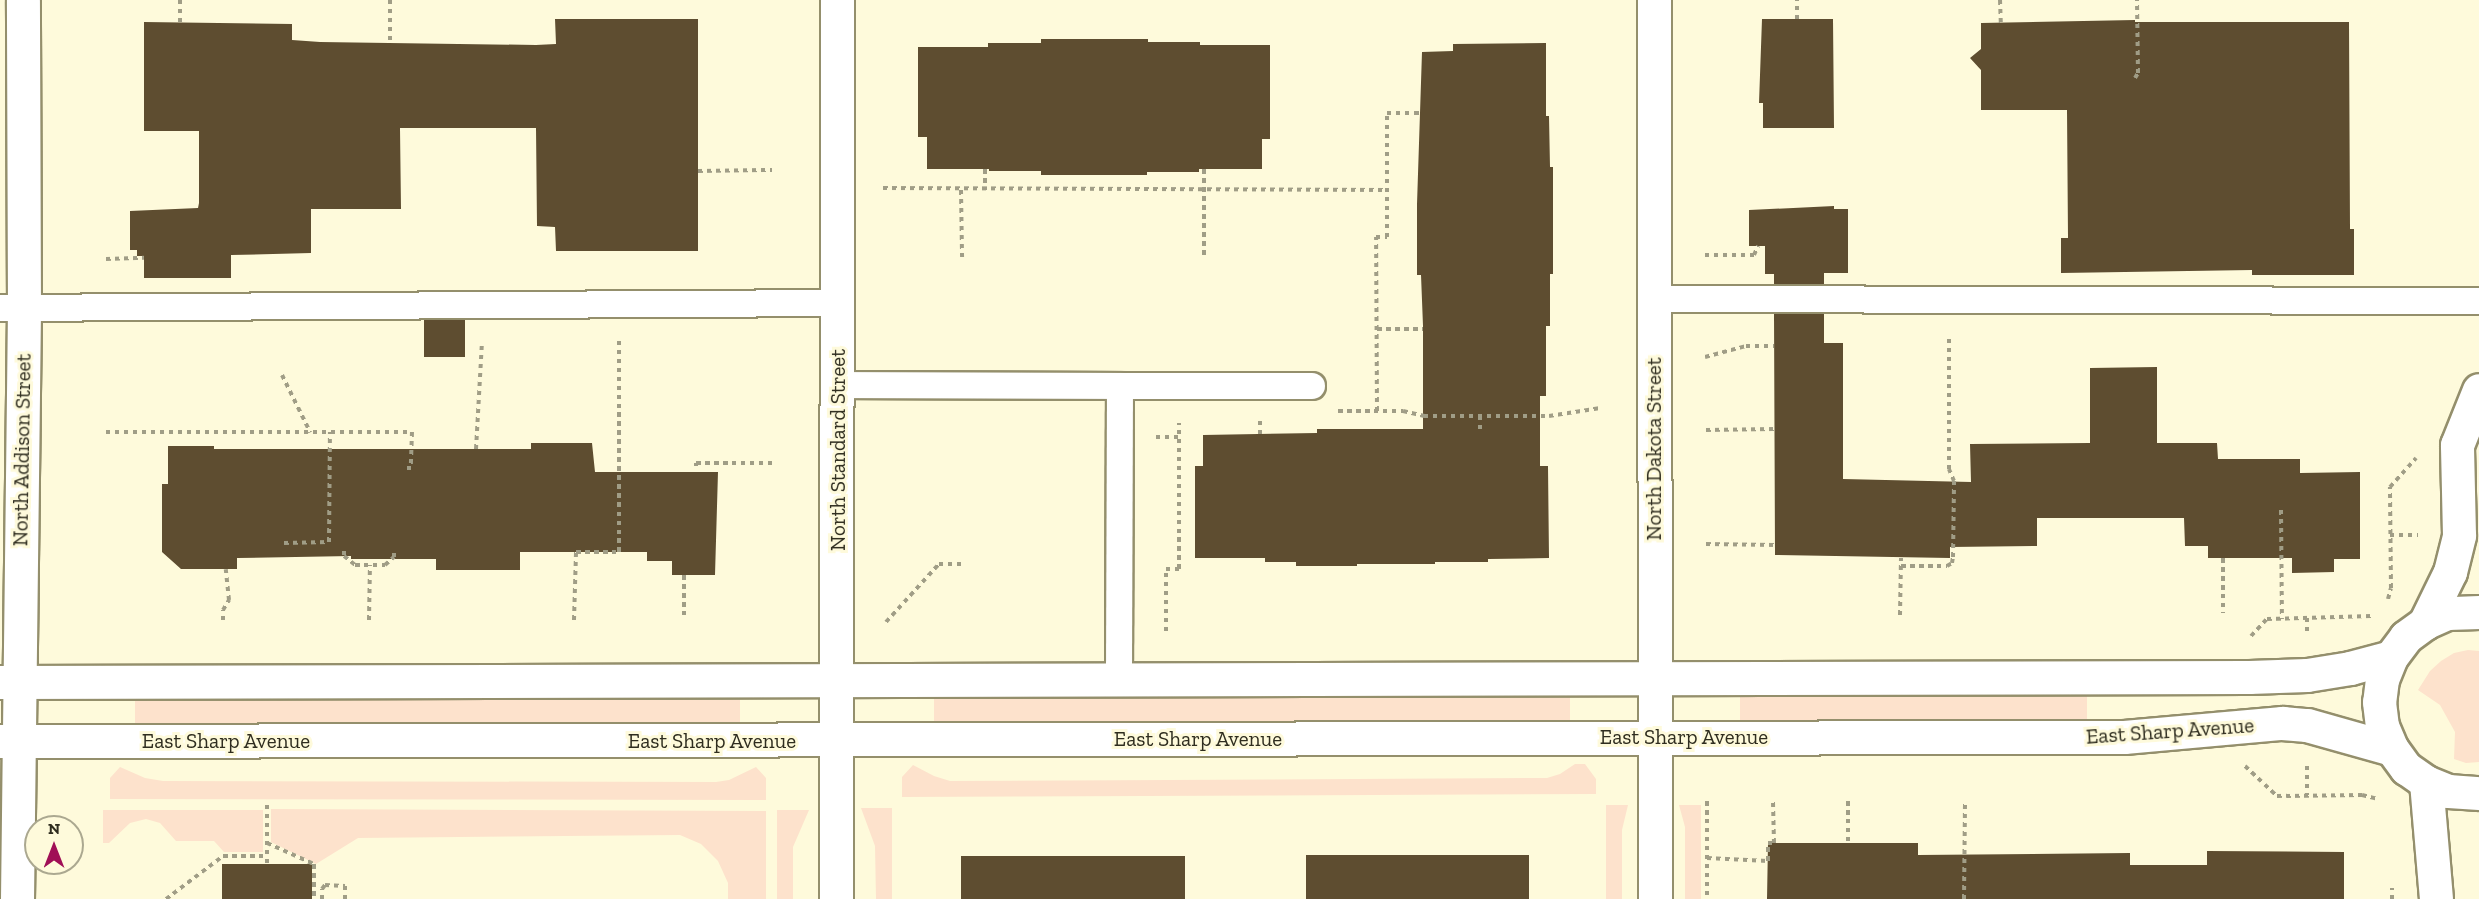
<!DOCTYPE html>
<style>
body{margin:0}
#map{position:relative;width:2479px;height:899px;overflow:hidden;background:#fefadb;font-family:"Zilla Slab",serif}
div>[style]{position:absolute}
.green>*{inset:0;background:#fde2cc;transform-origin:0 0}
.building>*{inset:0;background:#5e4d30;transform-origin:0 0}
.path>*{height:4px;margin-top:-2px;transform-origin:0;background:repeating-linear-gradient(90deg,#a09d86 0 4.5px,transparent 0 9px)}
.roads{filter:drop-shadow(2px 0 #948f6c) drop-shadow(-2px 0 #948f6c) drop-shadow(0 2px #948f6c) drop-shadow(0 -2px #948f6c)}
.service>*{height:26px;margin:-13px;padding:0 13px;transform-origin:13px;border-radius:13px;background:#fff}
.minor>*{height:33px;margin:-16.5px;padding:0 16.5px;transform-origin:16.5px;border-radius:16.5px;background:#fff}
.tertiary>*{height:33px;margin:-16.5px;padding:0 16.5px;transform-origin:16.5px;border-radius:16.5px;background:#fff}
span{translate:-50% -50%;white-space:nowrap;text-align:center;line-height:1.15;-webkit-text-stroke:6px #fefadb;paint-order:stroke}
.street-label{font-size:21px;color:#2f2d1f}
.north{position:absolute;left:24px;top:815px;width:60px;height:60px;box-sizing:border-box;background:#fefadb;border:2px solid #aba890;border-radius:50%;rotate:0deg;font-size:16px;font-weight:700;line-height:24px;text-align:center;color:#2f2d1f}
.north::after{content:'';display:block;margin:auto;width:21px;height:27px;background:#a00f56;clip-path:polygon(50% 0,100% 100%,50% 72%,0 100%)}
</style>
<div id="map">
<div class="green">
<i style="clip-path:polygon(2468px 650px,2479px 651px,2479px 762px,2466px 763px,2454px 759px,2455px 732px,2440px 705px,2418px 690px,2430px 671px,2441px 661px,2454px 653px)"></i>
<i style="left:1740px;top:692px;width:347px;height:30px"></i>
<i style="left:1570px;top:693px;width:31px;height:636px;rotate:90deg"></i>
<i style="left:135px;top:696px;width:605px;height:30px"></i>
<i style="clip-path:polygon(1575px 764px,1585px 764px,1596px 779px,1596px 794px,902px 797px,902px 777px,913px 765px,934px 776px,950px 781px,1547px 778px,1560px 774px)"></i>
<i style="clip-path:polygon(120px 767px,145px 778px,163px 781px,716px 782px,729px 780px,756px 767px,766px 778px,766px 800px,110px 799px,110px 778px)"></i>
<i style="clip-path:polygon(1606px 805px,1628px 805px,1622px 830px,1622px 899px,1606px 899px)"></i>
<i style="clip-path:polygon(1679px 805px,1701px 805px,1701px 899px,1685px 899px,1685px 827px)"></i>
<i style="clip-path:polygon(861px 808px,892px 808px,892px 899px,876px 899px,875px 846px)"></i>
<i style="clip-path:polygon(271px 809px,766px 811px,766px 899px,728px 899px,728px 883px,718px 861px,701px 844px,680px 835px,358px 838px,316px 864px,271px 842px)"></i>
<i style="clip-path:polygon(103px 810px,263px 810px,263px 852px,224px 852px,214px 841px,176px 841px,160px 823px,146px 819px,130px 823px,109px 843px,103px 843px)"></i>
<i style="clip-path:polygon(777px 810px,809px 810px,793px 847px,793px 899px,777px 899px)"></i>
</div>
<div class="building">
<i style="clip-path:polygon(555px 19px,698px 19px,698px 251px,556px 251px,555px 227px,537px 226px,536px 128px,400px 128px,401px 209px,311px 209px,311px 253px,231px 255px,231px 278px,144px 278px,144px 256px,137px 256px,137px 250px,130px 250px,130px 211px,198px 208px,199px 203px,199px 131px,144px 131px,144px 22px,292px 24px,292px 40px,320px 42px,536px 45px,556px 44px)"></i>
<i style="clip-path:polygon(1762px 19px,1833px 19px,1834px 128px,1763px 128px,1763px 103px,1759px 103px)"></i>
<i style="clip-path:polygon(2135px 20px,2135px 22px,2349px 22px,2350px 229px,2354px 229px,2354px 275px,2252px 275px,2252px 270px,2061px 273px,2061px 238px,2068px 238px,2067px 110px,1981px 110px,1981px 70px,1970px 58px,1981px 49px,1981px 23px)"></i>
<i style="clip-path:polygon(1041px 39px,1148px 39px,1148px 42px,1200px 42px,1200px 45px,1270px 45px,1270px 139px,1262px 139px,1262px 169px,1199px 169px,1199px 172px,1147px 172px,1147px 175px,1041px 175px,1041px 171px,989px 171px,989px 169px,927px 169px,927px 137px,918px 137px,918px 47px,988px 47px,988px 43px,1041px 43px)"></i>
<i style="clip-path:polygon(1546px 43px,1546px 116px,1549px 116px,1550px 167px,1553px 167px,1553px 274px,1550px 274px,1550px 326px,1546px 326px,1546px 396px,1540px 396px,1540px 466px,1548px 466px,1549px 558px,1488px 559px,1488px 562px,1435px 562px,1435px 564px,1357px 564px,1357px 566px,1296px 566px,1296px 562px,1265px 562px,1265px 558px,1195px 558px,1195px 466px,1203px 466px,1203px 435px,1317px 433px,1317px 429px,1423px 429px,1423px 326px,1421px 275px,1417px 275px,1417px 204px,1422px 52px,1453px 51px,1453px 44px)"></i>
<i style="clip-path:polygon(1834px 206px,1834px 209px,1848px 209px,1848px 273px,1824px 273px,1824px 284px,1774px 284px,1774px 274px,1765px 274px,1765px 246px,1749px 246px,1749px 210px)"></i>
<i style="clip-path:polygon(1774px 314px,1824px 314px,1824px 343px,1843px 343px,1843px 479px,1971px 482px,1970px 444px,2090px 443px,2090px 368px,2157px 367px,2157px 443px,2217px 443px,2218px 459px,2300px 459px,2300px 473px,2360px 472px,2360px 559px,2334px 559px,2334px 572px,2292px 573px,2292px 558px,2208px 558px,2208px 546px,2185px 546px,2184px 518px,2037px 518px,2037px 546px,1950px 547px,1950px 558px,1775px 555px)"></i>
<i style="left:424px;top:320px;width:41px;height:37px"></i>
<i style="clip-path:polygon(531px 443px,592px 443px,595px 472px,718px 472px,715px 575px,672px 575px,672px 561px,647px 561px,647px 552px,520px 552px,520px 570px,436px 570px,436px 559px,351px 559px,351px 556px,237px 558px,237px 569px,181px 569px,162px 552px,162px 484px,168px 484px,168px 446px,214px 446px,214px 449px,531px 449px)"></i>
<i style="clip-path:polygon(1768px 843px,1918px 843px,1918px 855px,2130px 853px,2130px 865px,2207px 865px,2207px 851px,2344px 852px,2344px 899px,1767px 899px)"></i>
<i style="left:1306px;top:855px;width:223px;height:44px"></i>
<i style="left:961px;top:856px;width:224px;height:43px"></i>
<i style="left:222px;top:864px;width:90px;height:35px"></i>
</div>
<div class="path">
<i style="left:180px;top:0;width:22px;rotate:90deg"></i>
<i style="left:390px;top:0;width:45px;rotate:90deg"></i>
<i style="left:2000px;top:0;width:23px;rotate:88deg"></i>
<i style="left:1797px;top:19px;width:19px;rotate:-90deg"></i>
<i style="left:2135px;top:78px;width:6px;rotate:-59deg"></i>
<i style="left:2138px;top:73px;width:73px;rotate:-90.8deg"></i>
<i style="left:985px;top:169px;width:21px;rotate:90deg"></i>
<i style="left:1204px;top:169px;width:88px;rotate:90deg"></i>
<i style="left:698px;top:171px;width:74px;rotate:-0.8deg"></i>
<i style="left:883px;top:188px;width:504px;rotate:0.23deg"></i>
<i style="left:961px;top:190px;width:67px;rotate:89.1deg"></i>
<i style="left:1705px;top:255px;width:49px"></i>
<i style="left:1754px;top:255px;width:10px;rotate:-66deg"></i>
<i style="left:106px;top:259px;width:38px;rotate:-2deg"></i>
<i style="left:1377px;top:329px;width:46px"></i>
<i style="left:1705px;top:357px;width:42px;rotate:-15deg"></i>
<i style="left:1746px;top:346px;width:28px"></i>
<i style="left:282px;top:375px;width:64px;rotate:63.8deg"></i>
<i style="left:1338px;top:411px;width:65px"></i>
<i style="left:1403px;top:411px;width:22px;rotate:13deg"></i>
<i style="left:1424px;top:416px;width:125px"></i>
<i style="left:1549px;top:416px;width:52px;rotate:-8.9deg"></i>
<i style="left:1377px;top:411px;width:174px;rotate:-90.3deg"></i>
<i style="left:1376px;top:237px;width:11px"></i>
<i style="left:1387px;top:237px;width:124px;rotate:-90deg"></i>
<i style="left:1387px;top:113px;width:35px"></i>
<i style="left:1480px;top:416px;width:18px;rotate:90deg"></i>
<i style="left:1260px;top:421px;width:14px;rotate:90deg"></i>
<i style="left:1706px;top:430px;width:68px;rotate:-0.8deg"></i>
<i style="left:106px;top:432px;width:306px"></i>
<i style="left:412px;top:432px;width:36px;rotate:92deg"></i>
<i style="left:411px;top:468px;width:5px;rotate:180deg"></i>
<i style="left:1156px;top:437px;width:23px"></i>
<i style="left:476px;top:449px;width:107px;rotate:-86.8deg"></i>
<i style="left:696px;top:466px;width:3px;rotate:-90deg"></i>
<i style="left:696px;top:463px;width:76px"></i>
<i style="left:2281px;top:510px;width:109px;rotate:89.5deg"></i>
<i style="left:2390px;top:535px;width:28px"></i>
<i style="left:284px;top:543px;width:45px;rotate:-1.3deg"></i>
<i style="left:329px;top:542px;width:110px;rotate:-89.5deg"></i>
<i style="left:1706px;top:544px;width:69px;rotate:0.8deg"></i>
<i style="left:344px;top:551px;width:5px;rotate:90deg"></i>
<i style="left:344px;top:556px;width:14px;rotate:39deg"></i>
<i style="left:355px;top:565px;width:30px"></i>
<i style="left:385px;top:565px;width:12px;rotate:-42deg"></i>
<i style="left:394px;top:557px;width:6px;rotate:-90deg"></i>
<i style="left:2223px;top:558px;width:55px;rotate:90deg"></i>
<i style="left:1901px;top:566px;width:46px"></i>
<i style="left:1947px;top:566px;width:6px;rotate:-31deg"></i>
<i style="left:1952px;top:563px;width:6px;rotate:-81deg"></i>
<i style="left:1953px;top:557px;width:76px;rotate:-89.2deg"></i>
<i style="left:1954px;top:481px;width:13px;rotate:-113deg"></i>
<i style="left:1949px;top:469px;width:134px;rotate:-90deg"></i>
<i style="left:684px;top:575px;width:45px;rotate:90deg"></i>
<i style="left:2388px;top:599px;width:11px;rotate:-75deg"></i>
<i style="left:2391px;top:588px;width:101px;rotate:-90.6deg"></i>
<i style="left:2390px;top:487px;width:39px;rotate:-48deg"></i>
<i style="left:1900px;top:615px;width:57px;rotate:-89deg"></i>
<i style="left:2307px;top:618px;width:17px;rotate:90deg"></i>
<i style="left:223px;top:620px;width:10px;rotate:-90deg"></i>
<i style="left:223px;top:610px;width:12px;rotate:-59deg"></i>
<i style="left:229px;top:600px;width:31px;rotate:-96deg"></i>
<i style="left:369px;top:620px;width:55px;rotate:-89deg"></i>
<i style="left:574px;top:620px;width:68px;rotate:-88.3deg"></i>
<i style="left:576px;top:552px;width:43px"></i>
<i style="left:619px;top:552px;width:212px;rotate:-90deg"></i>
<i style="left:886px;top:622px;width:79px;rotate:-47.6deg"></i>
<i style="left:939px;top:564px;width:22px"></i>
<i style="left:1166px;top:631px;width:62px;rotate:-90deg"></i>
<i style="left:1166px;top:569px;width:13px"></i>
<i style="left:1179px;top:569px;width:146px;rotate:-90deg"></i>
<i style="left:2251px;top:636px;width:23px;rotate:-47deg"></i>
<i style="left:2267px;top:619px;width:104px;rotate:-1.7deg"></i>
<i style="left:2245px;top:766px;width:44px;rotate:43.2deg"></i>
<i style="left:2277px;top:796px;width:85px;rotate:-0.7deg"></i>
<i style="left:2362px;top:795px;width:16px;rotate:14deg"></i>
<i style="left:2307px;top:766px;width:29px;rotate:90deg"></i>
<i style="left:1707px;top:801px;width:98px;rotate:90deg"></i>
<i style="left:1848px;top:801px;width:42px;rotate:90deg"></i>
<i style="left:267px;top:805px;width:59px;rotate:90deg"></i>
<i style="left:267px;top:843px;width:51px;rotate:24.1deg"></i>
<i style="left:314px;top:864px;width:35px;rotate:90deg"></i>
<i style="left:1707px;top:858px;width:61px;rotate:2.8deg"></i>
<i style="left:1768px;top:861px;width:18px;rotate:-90deg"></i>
<i style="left:1768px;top:843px;width:6px"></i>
<i style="left:1774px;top:843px;width:42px;rotate:-91.4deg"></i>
<i style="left:166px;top:899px;width:71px;rotate:-37deg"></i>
<i style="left:223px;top:856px;width:44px"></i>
<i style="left:322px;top:899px;width:10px;rotate:-90deg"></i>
<i style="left:322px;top:889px;width:5px;rotate:-53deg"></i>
<i style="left:325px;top:885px;width:20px;rotate:3deg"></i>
<i style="left:345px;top:886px;width:13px;rotate:90deg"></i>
<i style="left:1964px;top:899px;width:99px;rotate:-89.4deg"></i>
<i style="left:2392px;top:899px;width:11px;rotate:-90deg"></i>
</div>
<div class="roads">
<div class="service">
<i style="left:1653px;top:299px;width:826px;rotate:0.14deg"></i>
<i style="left:0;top:308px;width:838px;rotate:-0.34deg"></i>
<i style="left:838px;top:385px;width:282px;rotate:0.2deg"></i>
<i style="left:1120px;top:386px;width:294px;rotate:90.2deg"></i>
<i style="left:1120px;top:386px;width:192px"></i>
</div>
<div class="minor">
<i style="left:1654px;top:0;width:899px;rotate:89.94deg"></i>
<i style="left:2425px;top:623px;width:57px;rotate:-63.9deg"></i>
<i style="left:2450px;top:572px;width:38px;rotate:-76deg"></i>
<i style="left:2459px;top:535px;width:90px;rotate:-91.3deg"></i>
<i style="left:2457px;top:445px;width:59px;rotate:-68.2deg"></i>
<i style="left:2426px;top:782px;width:117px;rotate:85.1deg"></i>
<i style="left:17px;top:899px;width:591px;rotate:-89.32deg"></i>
<i style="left:24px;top:308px;width:308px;rotate:-90.2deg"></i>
<i style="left:836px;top:899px;width:899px;rotate:-89.94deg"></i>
</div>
<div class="tertiary">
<i style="left:2479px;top:612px;width:32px;rotate:178deg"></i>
<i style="left:2447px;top:613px;width:24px;rotate:156deg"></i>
<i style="left:2425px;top:623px;width:24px;rotate:144deg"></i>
<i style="left:2406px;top:637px;width:25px;rotate:127deg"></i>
<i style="left:2391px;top:657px;width:24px;rotate:112deg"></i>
<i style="left:2382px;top:679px;width:23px;rotate:97deg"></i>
<i style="left:2379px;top:702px;width:24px;rotate:83deg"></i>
<i style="left:2382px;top:726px;width:25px;rotate:67deg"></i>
<i style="left:2392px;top:749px;width:24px;rotate:54deg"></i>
<i style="left:2406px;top:768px;width:24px;rotate:35deg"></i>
<i style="left:2426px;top:782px;width:24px;rotate:22deg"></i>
<i style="left:2448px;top:791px;width:31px;rotate:4deg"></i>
<i style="left:0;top:682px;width:2249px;rotate:-0.13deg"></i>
<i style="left:2249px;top:677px;width:58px;rotate:-2deg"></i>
<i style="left:2307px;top:675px;width:44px;rotate:-9.2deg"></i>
<i style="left:2350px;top:668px;width:42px;rotate:-15deg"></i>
<i style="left:0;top:741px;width:2124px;rotate:-0.11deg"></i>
<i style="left:2124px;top:737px;width:159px;rotate:-5.1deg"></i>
<i style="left:2282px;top:723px;width:25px;rotate:5deg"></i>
<i style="left:2307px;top:725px;width:88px;rotate:15.8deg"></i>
</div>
</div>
<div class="street-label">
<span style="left:1654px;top:449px;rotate:-90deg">North Dakota Street</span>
<span style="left:22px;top:450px;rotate:-89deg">North Addison Street</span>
<span style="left:838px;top:450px;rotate:-90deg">North Standard Street</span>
<span style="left:2170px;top:731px;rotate:-4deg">East Sharp Avenue</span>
<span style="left:1684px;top:737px">East Sharp Avenue</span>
<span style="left:1198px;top:739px">East Sharp Avenue</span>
<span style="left:226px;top:741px">East Sharp Avenue</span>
<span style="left:712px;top:741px">East Sharp Avenue</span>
</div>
<div class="north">N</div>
</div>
